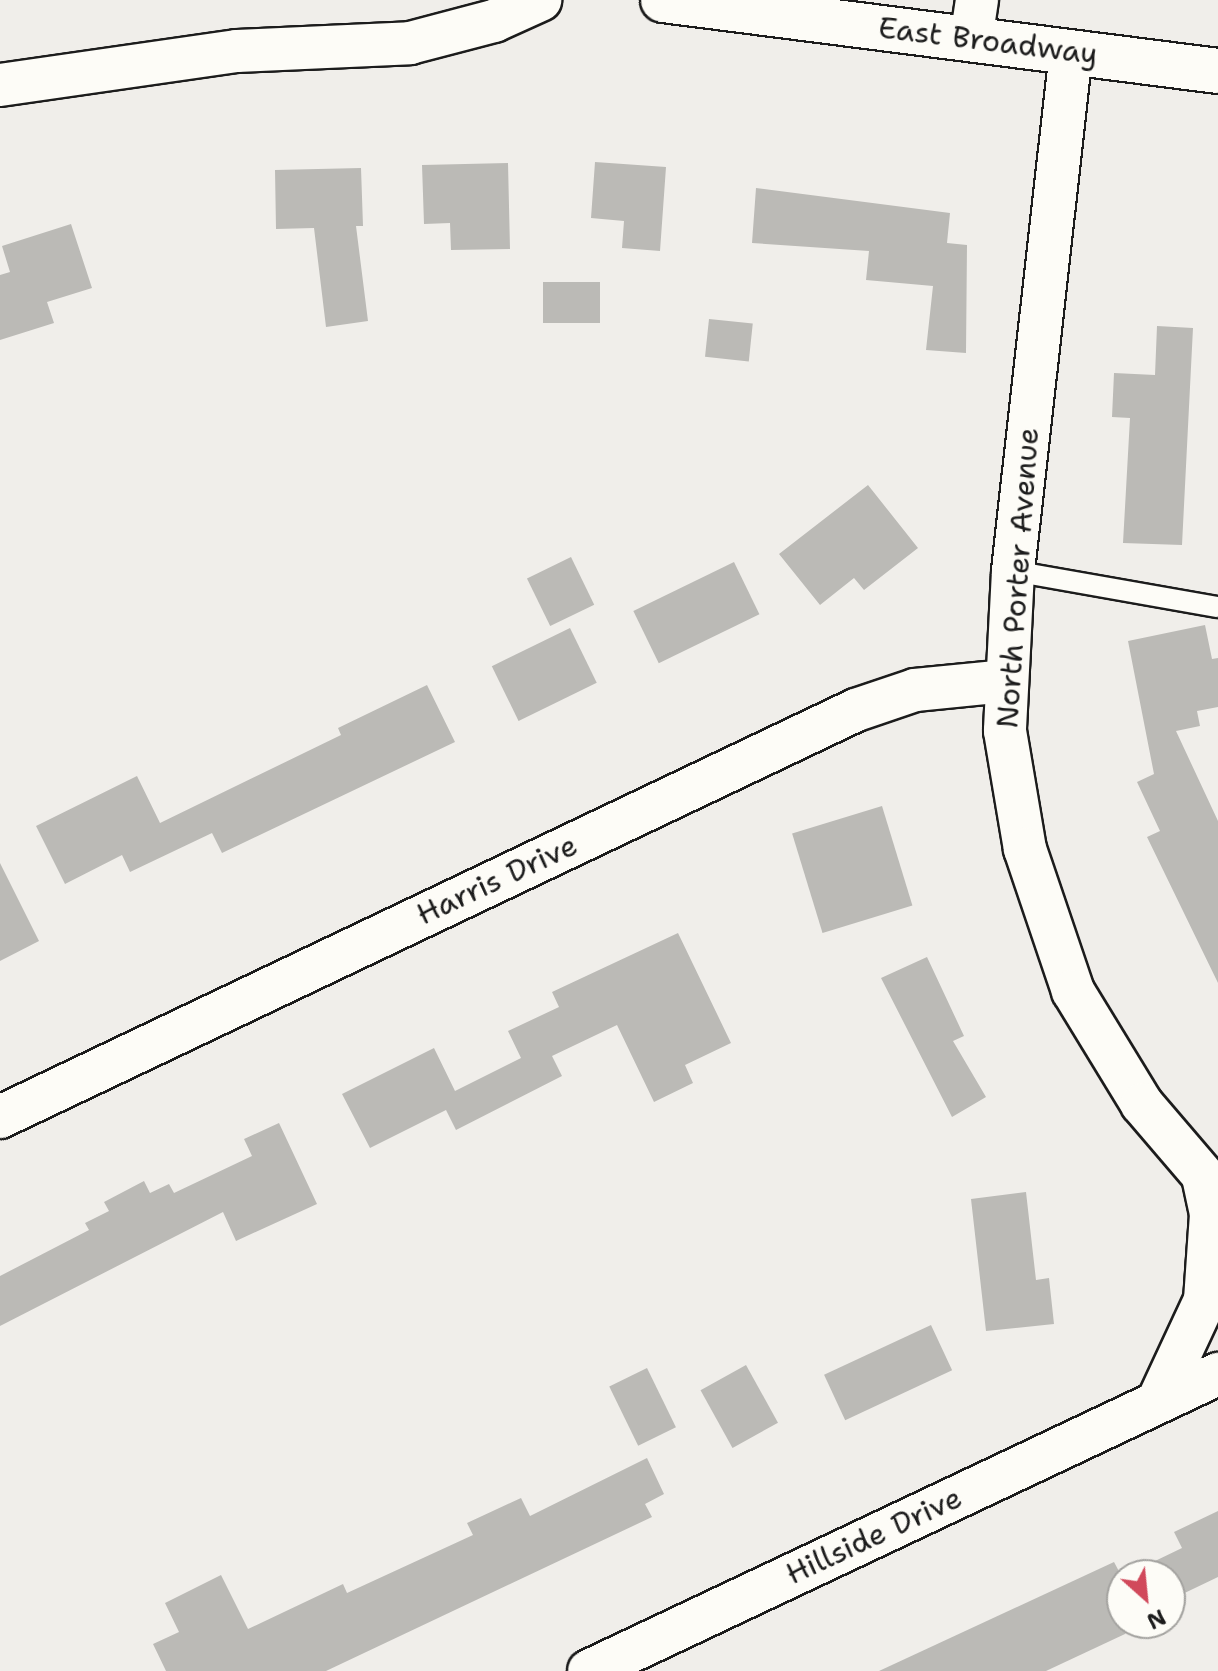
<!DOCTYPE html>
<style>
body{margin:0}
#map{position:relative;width:1218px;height:1671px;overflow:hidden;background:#f0eeea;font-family:"Shantell Sans",sans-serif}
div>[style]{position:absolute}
.building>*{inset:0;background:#bbbab6;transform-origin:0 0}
.roads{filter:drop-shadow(2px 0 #1c1c1c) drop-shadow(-2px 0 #1c1c1c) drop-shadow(0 2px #1c1c1c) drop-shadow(0 -2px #1c1c1c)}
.lane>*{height:20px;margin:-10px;padding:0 10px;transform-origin:10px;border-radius:10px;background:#fdfcf7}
.street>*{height:42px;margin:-21px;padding:0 21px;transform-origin:21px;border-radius:21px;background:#fdfcf7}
.secondary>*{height:44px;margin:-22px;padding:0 22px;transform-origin:22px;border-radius:22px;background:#fdfcf7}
span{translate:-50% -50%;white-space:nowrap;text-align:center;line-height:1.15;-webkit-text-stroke:6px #fdfcf7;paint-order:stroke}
.street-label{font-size:30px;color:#1c1c1c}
.north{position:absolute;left:1106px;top:1559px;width:80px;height:80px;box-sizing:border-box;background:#fdfcf7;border:2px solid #a3a29f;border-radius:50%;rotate:153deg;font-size:22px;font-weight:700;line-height:32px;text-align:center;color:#1c1c1c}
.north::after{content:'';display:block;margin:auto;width:28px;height:36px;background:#d1495b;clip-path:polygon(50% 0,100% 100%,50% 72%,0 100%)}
</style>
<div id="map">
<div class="building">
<i style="clip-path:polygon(595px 162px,666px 167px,660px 251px,622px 248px,624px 221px,591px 218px)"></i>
<i style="clip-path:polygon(508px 163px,510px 249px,451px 250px,450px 223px,424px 224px,422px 165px)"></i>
<i style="clip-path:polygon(361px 168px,363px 226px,356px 226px,368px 321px,326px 327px,314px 228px,276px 229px,275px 170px)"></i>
<i style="clip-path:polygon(756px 188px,950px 213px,947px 243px,967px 245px,966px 353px,926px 350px,933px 286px,866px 280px,869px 251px,752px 243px)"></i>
<i style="clip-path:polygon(71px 224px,92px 288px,47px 302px,54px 323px,0 340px,0 275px,10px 272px,2px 246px)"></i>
<i style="left:600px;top:282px;width:41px;height:57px;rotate:90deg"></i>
<i style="left:709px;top:319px;width:44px;height:38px;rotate:6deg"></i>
<i style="clip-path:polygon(1157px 326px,1193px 328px,1182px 545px,1123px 543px,1130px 418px,1112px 417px,1114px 373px,1155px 375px)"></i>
<i style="clip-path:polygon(868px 485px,918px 548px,864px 590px,854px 578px,820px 605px,779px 554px)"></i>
<i style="left:571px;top:557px;width:53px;height:49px;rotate:64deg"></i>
<i style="left:734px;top:562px;width:58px;height:112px;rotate:64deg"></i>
<i style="clip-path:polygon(1205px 625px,1212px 659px,1218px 658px,1218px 707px,1197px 711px,1200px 726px,1176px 731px,1218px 821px,1218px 983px,1147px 837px,1160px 831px,1137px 782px,1154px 774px,1128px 641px)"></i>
<i style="left:570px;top:628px;width:61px;height:87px;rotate:64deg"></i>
<i style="clip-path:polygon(427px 685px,455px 742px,222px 853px,212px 833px,130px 872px,122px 855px,65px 884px,36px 826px,137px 776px,160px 823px,341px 735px,338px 728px)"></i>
<i style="left:882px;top:806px;width:104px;height:94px;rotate:73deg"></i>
<i style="clip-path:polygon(0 863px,39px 941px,0 961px)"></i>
<i style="clip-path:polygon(678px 933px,731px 1043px,685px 1065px,693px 1083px,654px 1102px,617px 1025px,552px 1056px,562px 1076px,456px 1130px,446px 1110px,370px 1148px,342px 1094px,434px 1048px,455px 1091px,521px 1058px,508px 1031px,559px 1007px,552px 992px)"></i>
<i style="clip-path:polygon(927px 957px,964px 1036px,953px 1041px,986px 1097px,952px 1117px,881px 978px)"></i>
<i style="clip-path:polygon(279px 1123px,317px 1204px,236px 1241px,223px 1212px,0 1326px,0 1276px,89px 1230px,85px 1223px,109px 1211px,104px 1202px,144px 1181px,150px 1193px,169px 1184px,174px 1193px,252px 1156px,244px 1139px)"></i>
<i style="clip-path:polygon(1026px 1192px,1036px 1280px,1049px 1278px,1054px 1324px,986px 1331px,971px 1199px)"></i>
<i style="left:931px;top:1325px;width:50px;height:118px;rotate:65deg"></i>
<i style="left:746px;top:1365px;width:66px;height:52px;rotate:61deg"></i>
<i style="left:647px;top:1368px;width:66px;height:42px;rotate:64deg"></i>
<i style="clip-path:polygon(647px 1458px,664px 1494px,645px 1504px,652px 1517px,326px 1671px,166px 1671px,153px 1644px,179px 1632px,165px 1603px,221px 1575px,248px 1629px,343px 1584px,347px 1593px,473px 1535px,467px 1523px,521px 1498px,530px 1516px)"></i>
<i style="clip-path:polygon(1218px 1511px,1218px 1577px,1170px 1600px,1170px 1575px,1126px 1575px,1182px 1548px,1174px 1532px)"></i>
<i style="clip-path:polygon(1114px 1562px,1122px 1577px,1125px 1634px,1046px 1671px,879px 1671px)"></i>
</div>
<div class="roads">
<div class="lane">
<i style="left:1013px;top:571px;width:208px;rotate:10deg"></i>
</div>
<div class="street">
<i style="left:971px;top:40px;width:40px;rotate:-81.5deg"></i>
<i style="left:1071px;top:52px;width:522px;rotate:96.38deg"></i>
<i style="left:1013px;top:571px;width:160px;rotate:92.9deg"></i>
<i style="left:1005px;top:731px;width:120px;rotate:80.4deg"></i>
<i style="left:1025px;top:849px;width:150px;rotate:71.3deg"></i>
<i style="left:1073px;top:991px;width:132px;rotate:58.6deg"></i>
<i style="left:1142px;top:1104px;width:117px;rotate:49.5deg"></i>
<i style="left:0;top:85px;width:239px;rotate:-8.2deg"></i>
<i style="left:237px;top:51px;width:173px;rotate:-2.6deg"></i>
<i style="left:410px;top:43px;width:87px;rotate:-14.7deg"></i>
<i style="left:494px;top:21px;width:51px;rotate:-24.5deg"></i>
<i style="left:0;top:1117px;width:948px;rotate:-25.43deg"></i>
<i style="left:856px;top:710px;width:62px;rotate:-18.7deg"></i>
<i style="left:915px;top:690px;width:90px;rotate:-5.7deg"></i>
<i style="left:1158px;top:1401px;width:111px;rotate:-65deg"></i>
<i style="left:1205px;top:1300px;width:86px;rotate:-86deg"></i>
<i style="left:1211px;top:1214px;width:35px;rotate:-102deg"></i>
<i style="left:589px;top:1671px;width:696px;rotate:-25.28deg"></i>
</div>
<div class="secondary">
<i style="left:663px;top:0;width:560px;rotate:7.29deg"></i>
</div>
</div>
<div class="street-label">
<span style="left:988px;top:41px;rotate:7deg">East Broadway</span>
<span style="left:1018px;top:578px;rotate:-86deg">North Porter Avenue</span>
<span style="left:497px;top:880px;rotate:-25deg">Harris Drive</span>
<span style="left:874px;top:1536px;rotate:-25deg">Hillside Drive</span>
</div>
<div class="north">N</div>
</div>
